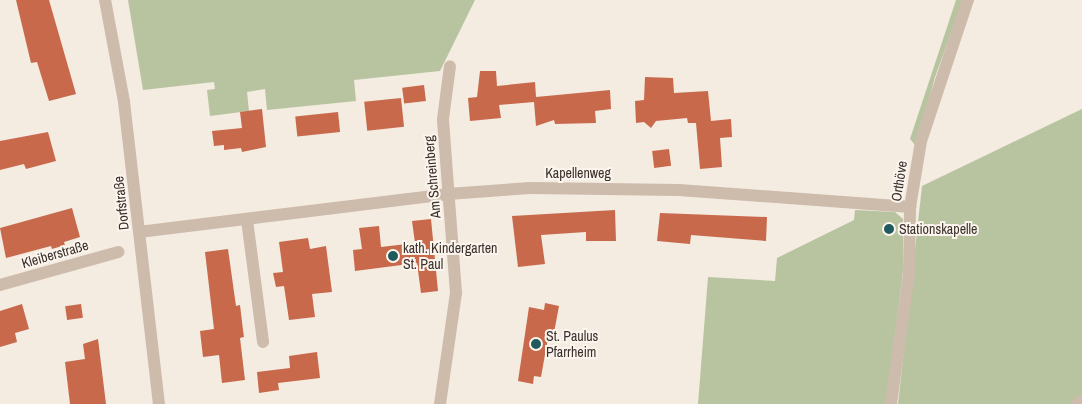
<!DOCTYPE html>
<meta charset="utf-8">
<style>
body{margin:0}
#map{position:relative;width:1082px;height:404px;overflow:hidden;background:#f4ebe1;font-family:"Archivo Narrow",sans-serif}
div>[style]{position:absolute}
.green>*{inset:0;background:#b8c4a0}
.building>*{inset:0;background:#c8694b;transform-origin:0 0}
.minor>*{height:12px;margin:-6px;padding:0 6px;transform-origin:6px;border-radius:6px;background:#cdbbac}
.tertiary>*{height:12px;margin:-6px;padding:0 6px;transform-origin:6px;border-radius:6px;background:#cdbbac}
.dots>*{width:14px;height:14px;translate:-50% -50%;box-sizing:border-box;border:2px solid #fbf5ee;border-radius:50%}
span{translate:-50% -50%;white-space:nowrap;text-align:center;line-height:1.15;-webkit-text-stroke:4px #fbf5ee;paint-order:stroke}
.street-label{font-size:14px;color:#3b302b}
.poi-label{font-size:14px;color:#3b302b}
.left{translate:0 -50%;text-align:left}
</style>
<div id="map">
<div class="green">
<i style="clip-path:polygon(128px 0,475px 0,440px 71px,354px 80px,356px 101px,267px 110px,265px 89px,247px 92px,249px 111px,210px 116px,207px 90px,215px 89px,214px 82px,143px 90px)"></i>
<i style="clip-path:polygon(956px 0,963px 0,935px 77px,916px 146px,910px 139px)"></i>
<i style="clip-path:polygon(1082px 109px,1082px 404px,898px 404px,922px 186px)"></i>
<i style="clip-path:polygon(855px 210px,895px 212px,903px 219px,903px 271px,886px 404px,698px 404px,708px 277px,775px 281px,777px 258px,854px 220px)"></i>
</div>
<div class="building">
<i style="clip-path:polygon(16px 0,49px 0,76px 94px,49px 101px,37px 62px,31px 63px)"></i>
<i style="clip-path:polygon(480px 71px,496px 71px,497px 86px,535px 82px,536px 97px,610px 90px,611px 109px,595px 111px,596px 123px,555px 124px,554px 120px,536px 126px,534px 102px,499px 105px,501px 118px,470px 121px,468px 98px,477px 97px)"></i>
<i style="clip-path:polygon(645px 77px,673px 78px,674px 93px,708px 91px,711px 121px,731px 119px,732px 137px,720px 138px,722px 167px,700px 169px,696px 123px,688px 123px,687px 118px,656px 121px,651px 128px,644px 122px,636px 123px,635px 101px,644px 100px)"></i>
<i style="left:424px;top:85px;width:16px;height:22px;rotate:83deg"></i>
<i style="left:401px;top:98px;width:29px;height:37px;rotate:84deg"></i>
<i style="clip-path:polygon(262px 109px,266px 147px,242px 152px,241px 148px,224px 150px,224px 145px,214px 146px,212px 131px,242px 128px,240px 112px)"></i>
<i style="left:338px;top:112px;width:20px;height:43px;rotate:84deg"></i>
<i style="clip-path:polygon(48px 132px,56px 161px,26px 169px,24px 164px,0 170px,0 141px)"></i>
<i style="left:669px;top:149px;width:17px;height:17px;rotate:83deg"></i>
<i style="clip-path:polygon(72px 208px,80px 237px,64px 242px,65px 245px,52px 249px,51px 246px,6px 258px,0 228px)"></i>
<i style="clip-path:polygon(615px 210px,616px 241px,586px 241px,586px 232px,541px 235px,545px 264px,518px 267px,512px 216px)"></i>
<i style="clip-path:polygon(660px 213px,767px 217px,766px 241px,691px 235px,690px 244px,657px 241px)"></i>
<i style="clip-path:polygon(431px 219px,438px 291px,421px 293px,417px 263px,355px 271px,353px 250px,362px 249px,359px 228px,379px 226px,381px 247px,415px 243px,412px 221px)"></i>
<i style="clip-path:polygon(308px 238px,310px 249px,326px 246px,332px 292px,312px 294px,315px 317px,289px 320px,284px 286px,276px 287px,273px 273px,283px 272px,279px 242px)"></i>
<i style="clip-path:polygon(228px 249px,236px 306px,240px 305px,243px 330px,244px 337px,240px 338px,245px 380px,222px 383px,219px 355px,203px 357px,200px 331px,214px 329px,205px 252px)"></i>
<i style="clip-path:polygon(545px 303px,559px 306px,553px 338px,548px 338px,541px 377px,534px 376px,533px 384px,518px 381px,529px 307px,544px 310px)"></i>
<i style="clip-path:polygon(22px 304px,29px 329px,15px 333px,17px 342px,0 347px,0 311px)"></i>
<i style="left:81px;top:304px;width:14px;height:16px;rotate:82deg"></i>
<i style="clip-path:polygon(98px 339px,106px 404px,70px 404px,65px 362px,85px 359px,83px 344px)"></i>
<i style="clip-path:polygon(317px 352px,320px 378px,278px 383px,279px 390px,259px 393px,257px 372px,290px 368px,289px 356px)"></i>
</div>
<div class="minor">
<i style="left:247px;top:220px;width:123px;rotate:82.5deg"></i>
<i style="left:139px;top:232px;width:311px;rotate:-7deg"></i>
<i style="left:448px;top:194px;width:82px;rotate:-4.2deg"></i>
<i style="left:530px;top:188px;width:149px;rotate:0.8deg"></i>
<i style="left:679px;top:190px;width:232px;rotate:4.2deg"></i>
<i style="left:0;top:285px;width:123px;rotate:-15.6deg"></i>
<i style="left:440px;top:404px;width:112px;rotate:-81.8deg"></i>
<i style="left:456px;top:293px;width:174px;rotate:-94.3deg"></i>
<i style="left:443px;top:119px;width:53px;rotate:-82.5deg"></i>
<i style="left:891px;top:404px;width:133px;rotate:-82.2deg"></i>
<i style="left:909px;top:272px;width:65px;rotate:-89.1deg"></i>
<i style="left:910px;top:207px;width:67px;rotate:-80.5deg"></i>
<i style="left:921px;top:141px;width:149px;rotate:-71.6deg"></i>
<i style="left:1077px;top:404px;width:6px;rotate:-31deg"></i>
</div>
<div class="tertiary">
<i style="left:105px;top:0;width:104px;rotate:79.4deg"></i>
<i style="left:124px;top:102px;width:304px;rotate:83.4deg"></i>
</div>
<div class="dots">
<i style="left:889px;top:229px;background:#1f5a5e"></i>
<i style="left:393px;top:256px;background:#1f5a5e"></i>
<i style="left:536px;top:344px;background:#1f5a5e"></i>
</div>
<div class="street-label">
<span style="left:578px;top:173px">Kapellenweg</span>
<span style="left:432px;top:177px;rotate:-95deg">Am Schreinberg</span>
<span style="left:899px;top:181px;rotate:-81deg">Orthöve</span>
<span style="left:121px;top:203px;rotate:-96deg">Dorfstraße</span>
<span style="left:55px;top:254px;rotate:-16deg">Kleiberstraße</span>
</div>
<div class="poi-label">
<span class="left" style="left:899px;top:229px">Stationskapelle</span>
<span class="left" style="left:403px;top:256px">kath. Kindergarten<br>St. Paul</span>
<span class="left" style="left:546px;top:344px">St. Paulus<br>Pfarrheim</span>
</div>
</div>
